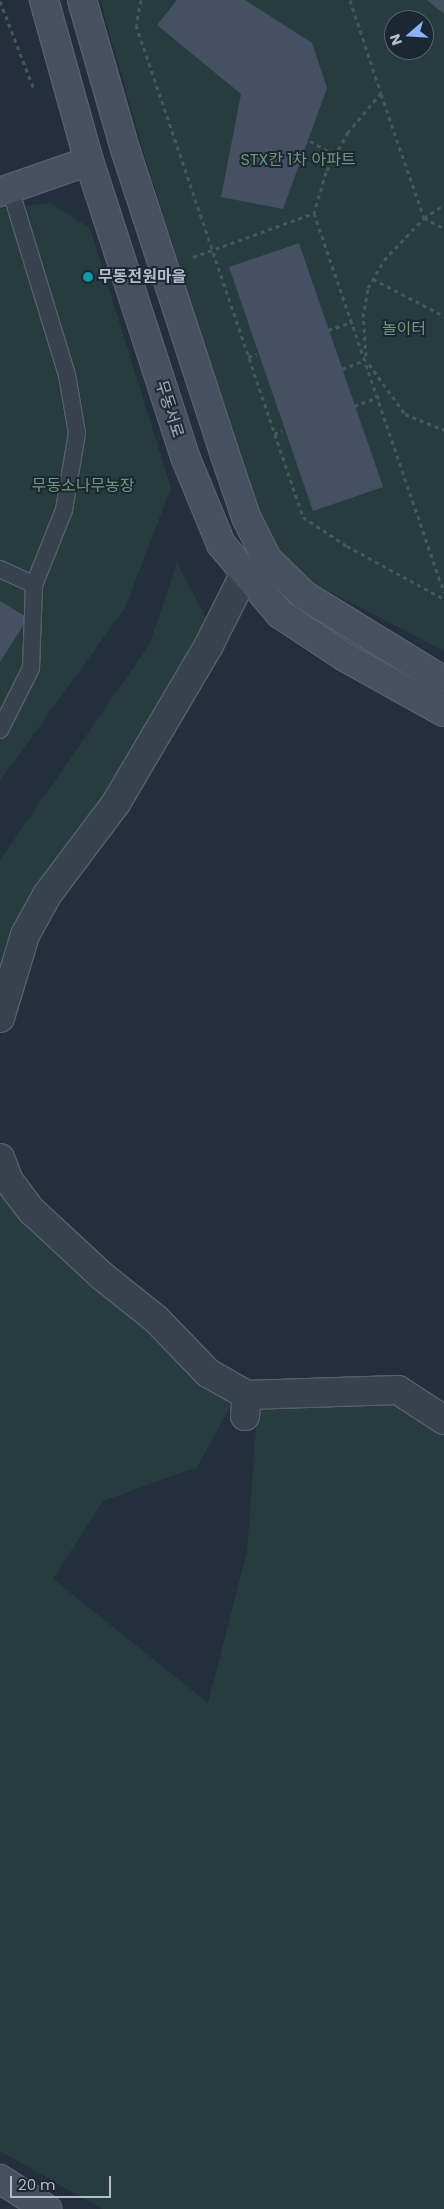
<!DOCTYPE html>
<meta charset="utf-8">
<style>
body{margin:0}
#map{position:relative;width:444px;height:2209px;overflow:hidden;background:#242f3e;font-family:Poppins,"Noto Sans KR",sans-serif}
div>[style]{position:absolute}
.green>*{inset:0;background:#263c3f}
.building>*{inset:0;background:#455162;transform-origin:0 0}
.path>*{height:3px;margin-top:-1.5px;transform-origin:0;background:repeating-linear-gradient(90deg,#44595c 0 4px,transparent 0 8px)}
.roads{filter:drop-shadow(1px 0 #565f6c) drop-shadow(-1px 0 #565f6c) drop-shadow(0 1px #565f6c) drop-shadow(0 -1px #565f6c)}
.lane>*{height:16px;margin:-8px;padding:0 8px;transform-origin:8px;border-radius:8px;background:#38414e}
.street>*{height:28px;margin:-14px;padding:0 14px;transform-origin:14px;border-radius:14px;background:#38414e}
.secondary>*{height:28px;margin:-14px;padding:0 14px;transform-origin:14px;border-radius:14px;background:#465061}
.dots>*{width:14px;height:14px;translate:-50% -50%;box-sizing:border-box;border:2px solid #1d2633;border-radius:50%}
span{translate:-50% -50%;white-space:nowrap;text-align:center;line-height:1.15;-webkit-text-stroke:4px #1d2633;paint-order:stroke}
.park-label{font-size:16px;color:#6b9a76}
.poi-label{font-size:16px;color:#b4bcc9;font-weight:700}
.left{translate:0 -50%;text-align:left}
.street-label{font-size:16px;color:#b4bcc9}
.north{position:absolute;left:384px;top:10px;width:50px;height:50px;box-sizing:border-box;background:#1d2633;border:1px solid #59626f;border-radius:50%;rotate:251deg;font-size:14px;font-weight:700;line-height:20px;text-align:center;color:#b4bcc9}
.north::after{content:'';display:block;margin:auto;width:18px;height:22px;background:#8ab4f8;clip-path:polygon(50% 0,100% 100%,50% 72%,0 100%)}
.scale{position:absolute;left:10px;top:2176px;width:101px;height:22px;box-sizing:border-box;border:2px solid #b4bcc9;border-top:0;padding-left:6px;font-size:15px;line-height:18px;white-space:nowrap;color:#b4bcc9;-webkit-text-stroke:4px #1d2633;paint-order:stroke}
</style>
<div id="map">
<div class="green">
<i style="clip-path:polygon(evenodd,100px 0,444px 0,444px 651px,313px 583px,277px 548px,257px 508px,236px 442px,145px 157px,100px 0,394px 20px,424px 20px,424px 50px,394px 50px,394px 20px)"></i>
<i style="clip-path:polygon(50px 203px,90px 228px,171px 488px,125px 608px,0 781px,0 209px)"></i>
<i style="clip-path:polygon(177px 563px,209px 623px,0 997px,0 860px,149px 645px)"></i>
<i style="clip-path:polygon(0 1171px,235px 1398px,197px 1467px,103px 1501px,53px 1579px,208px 1703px,247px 1551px,258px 1400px,398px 1396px,444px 1427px,444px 2209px,102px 2209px,0 2151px)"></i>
</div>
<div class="building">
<i style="clip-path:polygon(177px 0,245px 0,312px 43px,327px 88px,283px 209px,221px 197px,241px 94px,157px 25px)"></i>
<i style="clip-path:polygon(427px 0,444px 0,444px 14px)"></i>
<i style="left:299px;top:243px;width:258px;height:74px;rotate:71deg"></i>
<i style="clip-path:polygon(0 601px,28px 618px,0 662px)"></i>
</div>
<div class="path">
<i style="left:141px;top:0;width:25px;rotate:101deg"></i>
<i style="left:136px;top:25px;width:520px;rotate:71.25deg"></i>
<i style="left:303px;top:517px;width:53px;rotate:33.4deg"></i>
<i style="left:347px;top:546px;width:111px;rotate:28.7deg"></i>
<i style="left:350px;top:0;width:98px;rotate:71.6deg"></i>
<i style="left:381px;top:93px;width:51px;rotate:130.2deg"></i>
<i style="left:348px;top:132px;width:46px;rotate:118.8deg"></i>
<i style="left:326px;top:172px;width:43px;rotate:106.3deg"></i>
<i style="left:314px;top:213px;width:401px;rotate:71.1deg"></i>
<i style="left:0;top:1px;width:94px;rotate:68.9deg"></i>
<i style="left:381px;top:94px;width:131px;rotate:70.9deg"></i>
<i style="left:424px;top:218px;width:22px;rotate:27deg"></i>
<i style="left:310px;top:141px;width:29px;rotate:29deg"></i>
<i style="left:193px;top:257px;width:129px;rotate:-20deg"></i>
<i style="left:373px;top:279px;width:80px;rotate:27.5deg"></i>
<i style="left:328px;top:330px;width:26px;rotate:-18deg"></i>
<i style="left:366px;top:356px;width:39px;rotate:-94deg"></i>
<i style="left:363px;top:317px;width:29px;rotate:-80deg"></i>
<i style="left:368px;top:288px;width:32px;rotate:-60deg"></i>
<i style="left:384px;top:260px;width:58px;rotate:-46.4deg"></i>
<i style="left:424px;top:218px;width:24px;rotate:-33deg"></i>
<i style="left:248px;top:357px;width:9px;rotate:-18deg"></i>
<i style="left:369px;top:364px;width:62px;rotate:54.2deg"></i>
<i style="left:405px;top:414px;width:42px;rotate:22.3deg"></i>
<i style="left:342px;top:369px;width:26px;rotate:-21deg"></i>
<i style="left:354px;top:406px;width:27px;rotate:-20deg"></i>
<i style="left:274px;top:434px;width:9px;rotate:-21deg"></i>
</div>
<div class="roads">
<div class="lane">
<i style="left:0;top:569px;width:38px;rotate:25deg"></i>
<i style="left:0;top:730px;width:69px;rotate:-63.4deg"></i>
<i style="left:31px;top:668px;width:83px;rotate:-87.9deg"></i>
<i style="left:34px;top:585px;width:81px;rotate:-68.2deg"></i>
<i style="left:64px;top:510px;width:78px;rotate:-80.4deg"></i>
<i style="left:77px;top:433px;width:59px;rotate:-99.8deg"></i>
<i style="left:67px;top:375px;width:195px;rotate:-107deg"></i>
</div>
<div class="street">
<i style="left:0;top:1018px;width:87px;rotate:-73.2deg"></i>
<i style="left:25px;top:935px;width:46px;rotate:-61.2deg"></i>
<i style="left:47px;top:895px;width:115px;rotate:-53.1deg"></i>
<i style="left:116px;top:803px;width:183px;rotate:-59.5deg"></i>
<i style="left:209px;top:645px;width:78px;rotate:-63.4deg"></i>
<i style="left:0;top:1158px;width:25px;rotate:69deg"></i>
<i style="left:9px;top:1181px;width:38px;rotate:53deg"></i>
<i style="left:32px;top:1211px;width:96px;rotate:42.9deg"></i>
<i style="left:102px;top:1276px;width:69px;rotate:38.5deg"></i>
<i style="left:156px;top:1319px;width:75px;rotate:46.1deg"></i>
<i style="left:208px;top:1373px;width:45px;rotate:29.4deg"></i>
<i style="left:245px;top:1416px;width:21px;rotate:-85deg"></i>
<i style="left:247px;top:1395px;width:151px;rotate:-1.9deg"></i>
<i style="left:398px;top:1390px;width:55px;rotate:33.1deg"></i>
</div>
<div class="secondary">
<i style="left:44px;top:0;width:167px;rotate:74.4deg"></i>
<i style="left:89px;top:161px;width:313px;rotate:72deg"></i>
<i style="left:186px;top:459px;width:92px;rotate:67.6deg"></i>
<i style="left:221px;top:544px;width:92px;rotate:49.9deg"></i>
<i style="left:280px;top:614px;width:78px;rotate:33.5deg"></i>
<i style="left:345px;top:657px;width:113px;rotate:29.1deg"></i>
<i style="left:82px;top:0;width:158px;rotate:73.9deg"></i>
<i style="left:126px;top:152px;width:316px;rotate:71.9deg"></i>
<i style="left:224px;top:452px;width:69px;rotate:71.3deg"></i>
<i style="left:246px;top:517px;width:47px;rotate:63.4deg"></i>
<i style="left:267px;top:559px;width:52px;rotate:44.2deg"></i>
<i style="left:304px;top:595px;width:164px;rotate:31.6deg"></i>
<i style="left:0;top:192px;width:94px;rotate:-19.2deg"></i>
<i style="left:0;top:2179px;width:56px;rotate:32.6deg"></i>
</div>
</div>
<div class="dots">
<i style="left:88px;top:277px;background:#0f9aa8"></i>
</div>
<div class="park-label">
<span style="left:298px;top:160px">STX칸 1차 아파트</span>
<span style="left:404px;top:329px">놀이터</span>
<span style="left:83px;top:486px">무동소나무농장</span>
</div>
<div class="poi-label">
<span class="left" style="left:98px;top:277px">무동전원마을</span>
</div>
<div class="street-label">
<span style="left:169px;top:409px;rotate:72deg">무동서로</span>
</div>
<div class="north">N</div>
<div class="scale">20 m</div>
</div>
